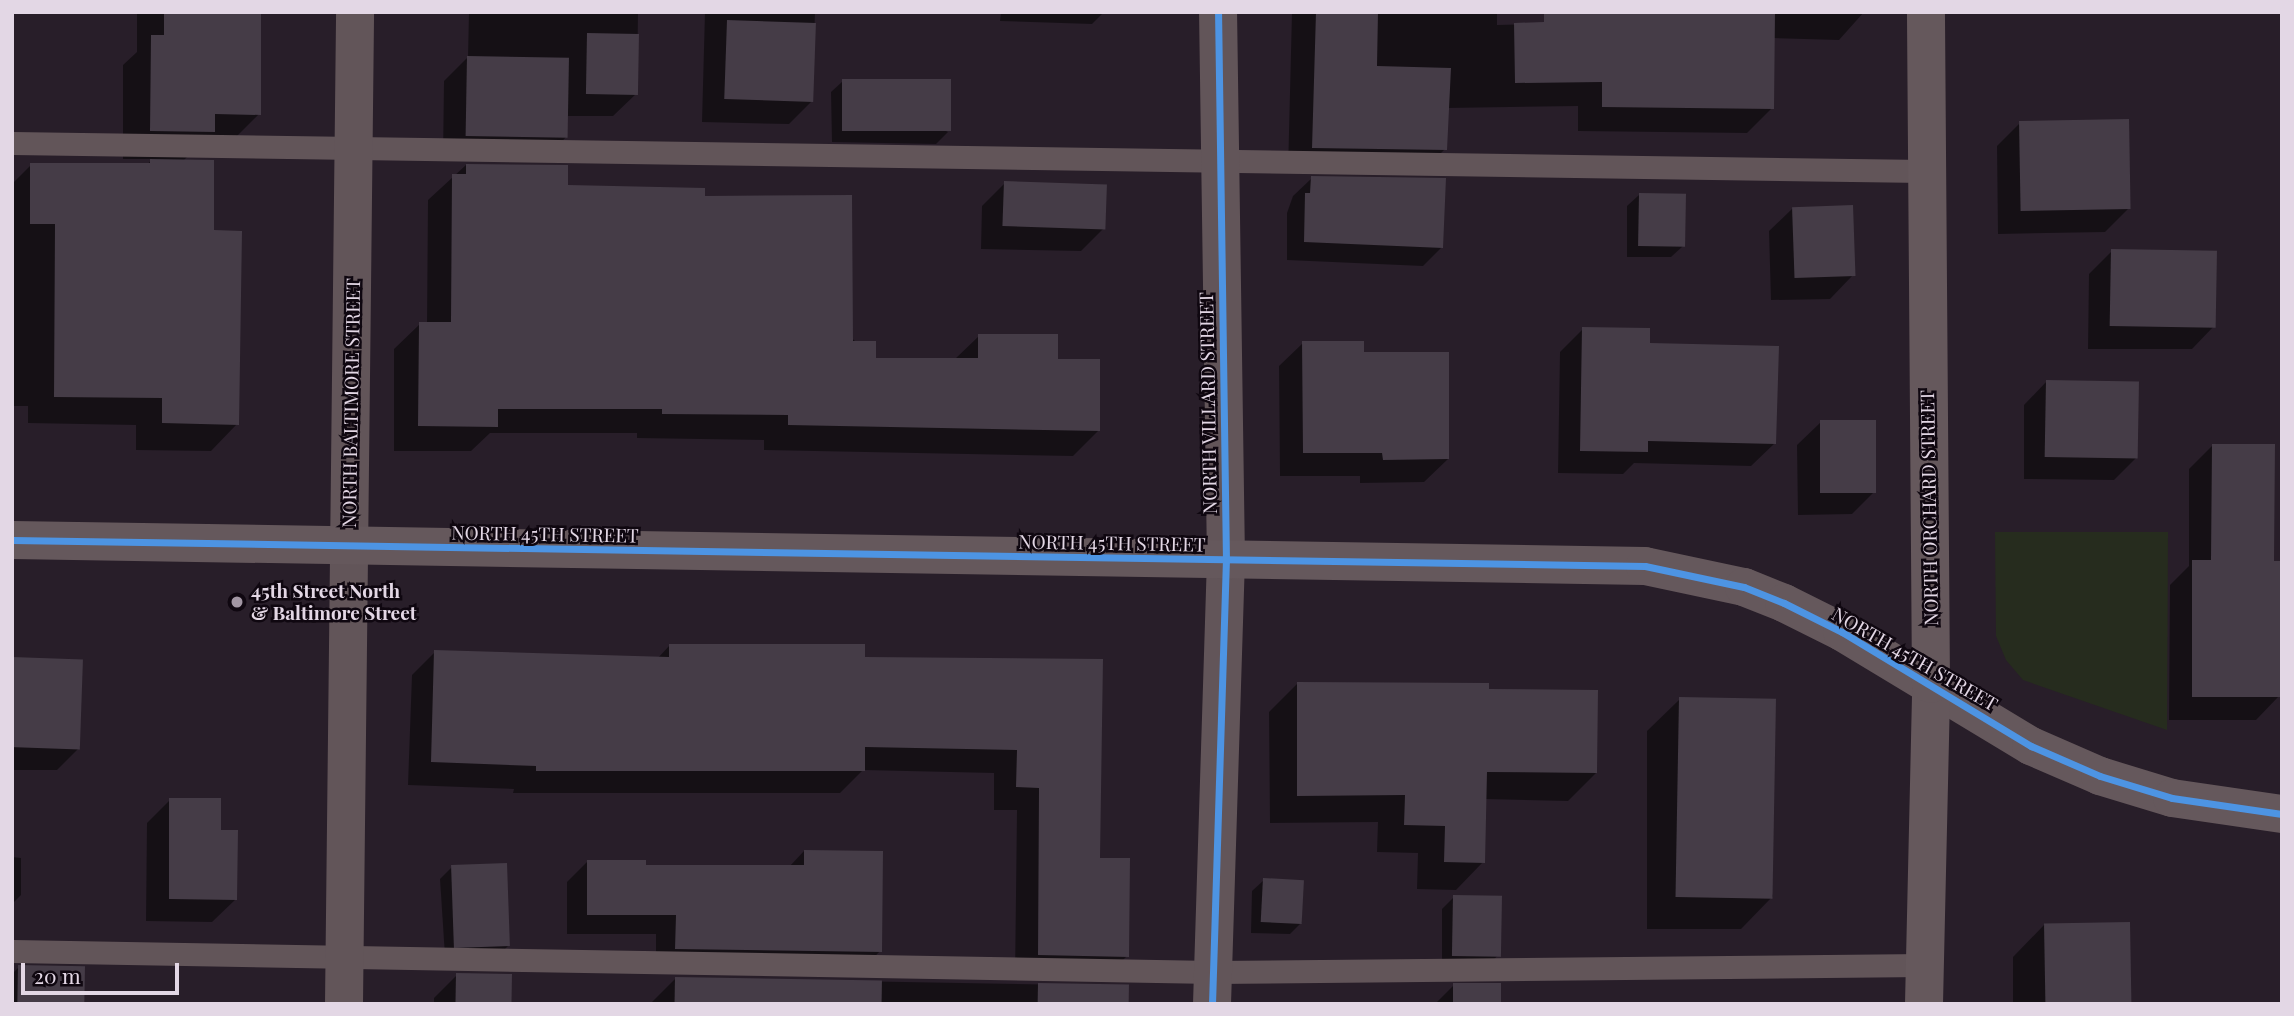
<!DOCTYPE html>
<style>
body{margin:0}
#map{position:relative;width:2294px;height:1016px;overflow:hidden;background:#281e29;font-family:"Playfair Display",serif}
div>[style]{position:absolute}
.green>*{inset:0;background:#262c1e}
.shadow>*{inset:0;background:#0007}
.building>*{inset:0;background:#453c47;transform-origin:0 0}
.lane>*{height:23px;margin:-11.5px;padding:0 11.5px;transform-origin:11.5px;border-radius:11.5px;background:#625559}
.street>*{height:38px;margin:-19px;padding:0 19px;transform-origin:19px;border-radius:19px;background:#625559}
.secondary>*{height:38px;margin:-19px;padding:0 19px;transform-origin:19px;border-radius:19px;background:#65585c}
.cycleway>*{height:7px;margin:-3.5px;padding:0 3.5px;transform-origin:3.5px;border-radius:3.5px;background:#4d94e3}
.dots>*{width:19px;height:19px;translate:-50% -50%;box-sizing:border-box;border:4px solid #0f0710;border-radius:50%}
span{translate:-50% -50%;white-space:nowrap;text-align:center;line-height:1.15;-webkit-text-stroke:5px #0f0710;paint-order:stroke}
.street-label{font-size:19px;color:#e3d7e5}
.poi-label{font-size:19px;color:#e3d7e5;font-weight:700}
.left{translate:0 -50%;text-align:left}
.frame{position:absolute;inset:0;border:14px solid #e3d7e5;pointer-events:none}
.scale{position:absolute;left:21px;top:963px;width:158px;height:32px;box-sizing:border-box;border:4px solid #e3d7e5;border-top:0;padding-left:9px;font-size:21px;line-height:24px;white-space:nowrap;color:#e3d7e5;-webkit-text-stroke:5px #0f0710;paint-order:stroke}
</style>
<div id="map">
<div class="green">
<i style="clip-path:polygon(1995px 532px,2168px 532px,2167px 730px,2023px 680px,2006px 660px,1996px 636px)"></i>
</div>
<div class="shadow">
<i style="clip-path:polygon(137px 12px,259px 12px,259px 114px,231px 142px,202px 142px,183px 161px,212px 232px,237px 424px,211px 451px,136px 450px,136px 425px,28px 423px,28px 406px,12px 406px,12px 184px,31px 165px,147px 165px,152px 159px,123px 159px,123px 65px,137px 52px)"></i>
<i style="clip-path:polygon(469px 12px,638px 12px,637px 93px,613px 116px,567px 116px,567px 136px,544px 160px,443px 158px,444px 81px,468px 57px)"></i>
<i style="clip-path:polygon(705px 12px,815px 12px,812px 101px,789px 124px,702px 122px)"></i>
<i style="clip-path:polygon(1001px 12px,1104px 12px,1092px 24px,1000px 21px)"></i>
<i style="clip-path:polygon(1292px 12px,1497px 12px,1497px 25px,1579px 23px,1579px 12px,1864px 12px,1839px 40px,1773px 38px,1772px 108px,1747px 133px,1578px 131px,1578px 106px,1447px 108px,1445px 149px,1420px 174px,1288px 172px)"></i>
<i style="clip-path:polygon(843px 81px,948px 132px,936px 144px,832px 142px,831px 92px)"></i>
<i style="clip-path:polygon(2020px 123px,2128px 209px,2105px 232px,1998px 234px,1997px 146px)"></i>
<i style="clip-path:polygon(466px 165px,566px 187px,703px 198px,874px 359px,955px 359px,979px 336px,1056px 360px,1098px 431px,1073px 456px,764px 450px,764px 440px,637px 438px,637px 433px,490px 433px,471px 451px,394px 451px,394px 349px,420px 324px,427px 324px,428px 200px)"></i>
<i style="clip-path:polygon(1312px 178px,1442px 247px,1423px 266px,1287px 260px,1287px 213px,1293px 196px)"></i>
<i style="clip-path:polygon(1005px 183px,1104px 228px,1081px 251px,981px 249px,982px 206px)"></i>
<i style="clip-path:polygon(1639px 195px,1683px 246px,1671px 257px,1627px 257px,1627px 206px)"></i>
<i style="clip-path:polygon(1793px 208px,1853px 275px,1830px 299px,1771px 300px,1769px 231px)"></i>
<i style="clip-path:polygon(2112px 251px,2215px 325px,2192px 349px,2088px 349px,2089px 274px)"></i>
<i style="clip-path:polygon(1583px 329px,1648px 345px,1775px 443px,1751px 466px,1634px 463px,1623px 474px,1558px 473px,1560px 352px)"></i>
<i style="clip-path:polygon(1303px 343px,1362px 353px,1448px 459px,1424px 482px,1360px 483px,1360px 476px,1280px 476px,1279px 366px)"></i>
<i style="clip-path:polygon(2047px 381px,2137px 457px,2114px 480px,2024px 479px,2024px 405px)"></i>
<i style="clip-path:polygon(1821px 422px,1875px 491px,1852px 514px,1798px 515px,1797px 445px)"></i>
<i style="clip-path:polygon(2213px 445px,2273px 563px,2279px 696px,2256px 720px,2169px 720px,2170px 585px,2189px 566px,2189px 469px)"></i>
<i style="clip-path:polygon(670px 645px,863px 659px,1101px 660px,1098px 860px,1127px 956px,1104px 979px,1015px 977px,1017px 810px,994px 810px,994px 773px,863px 770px,840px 793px,513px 793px,514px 789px,408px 785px,412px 675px,435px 652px,657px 659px)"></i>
<i style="clip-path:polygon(12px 659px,80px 747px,57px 770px,12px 770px)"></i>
<i style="clip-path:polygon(1297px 684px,1487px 690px,1596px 773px,1568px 801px,1485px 799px,1483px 862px,1456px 890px,1417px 889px,1418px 853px,1377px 852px,1378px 822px,1270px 823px,1269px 712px)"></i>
<i style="clip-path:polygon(1680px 699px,1773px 896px,1741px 929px,1647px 929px,1647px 731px)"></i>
<i style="clip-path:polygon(170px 800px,219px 831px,236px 899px,212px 922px,146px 921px,147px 823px)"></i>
<i style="clip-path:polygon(804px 851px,880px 951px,860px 972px,656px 968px,656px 934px,567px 934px,567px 882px,587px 862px,644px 867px,789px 867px)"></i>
<i style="clip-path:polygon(12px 857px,21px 858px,21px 895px,12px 904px)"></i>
<i style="clip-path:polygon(452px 867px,509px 945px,497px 957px,445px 956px,440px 879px)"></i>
<i style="clip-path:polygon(1264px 880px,1302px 922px,1290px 934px,1251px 933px,1252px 891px)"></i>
<i style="clip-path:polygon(1454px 897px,1499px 954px,1488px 966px,1442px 967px,1442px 909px)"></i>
<i style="clip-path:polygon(2045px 924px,2129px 1004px,2013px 1004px,2013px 957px)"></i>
<i style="clip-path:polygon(19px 967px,83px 1004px,12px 1004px,12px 974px)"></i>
<i style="clip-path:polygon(457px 975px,511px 1004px,434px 1004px,434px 998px)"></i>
<i style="clip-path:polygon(676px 978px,1127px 986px,1127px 1004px,650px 1004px)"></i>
<i style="clip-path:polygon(1454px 985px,1499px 1004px,1435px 1004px)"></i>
</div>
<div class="building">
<i style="clip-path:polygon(164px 12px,261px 12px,261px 115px,215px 114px,215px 132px,150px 131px,151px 35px,164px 35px)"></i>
<i style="clip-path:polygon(1316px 12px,1378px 12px,1377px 66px,1451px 68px,1447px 150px,1312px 148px)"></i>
<i style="clip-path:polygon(1544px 12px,1775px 12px,1774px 109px,1602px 107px,1602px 82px,1515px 83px,1514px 23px,1544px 22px)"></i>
<i style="left:727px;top:20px;width:89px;height:79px;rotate:2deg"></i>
<i style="left:587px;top:33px;width:52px;height:61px;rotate:1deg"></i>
<i style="left:467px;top:56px;width:102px;height:80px;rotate:1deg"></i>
<i style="left:842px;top:79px;width:109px;height:52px"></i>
<i style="left:2129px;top:119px;width:90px;height:110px;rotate:89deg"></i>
<i style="clip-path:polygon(150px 159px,214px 160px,214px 230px,242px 231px,239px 425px,162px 423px,162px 398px,54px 397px,55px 224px,30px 224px,30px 163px,150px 163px)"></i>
<i style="clip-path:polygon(466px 164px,568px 165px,568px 185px,705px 188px,705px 196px,852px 195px,853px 341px,876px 341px,876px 358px,978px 358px,978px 334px,1058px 334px,1058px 359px,1100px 359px,1100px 431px,788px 425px,788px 415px,662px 414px,662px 409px,498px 409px,498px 427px,418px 426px,419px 322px,451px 322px,452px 174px,466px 174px)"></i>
<i style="clip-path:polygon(1311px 176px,1446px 178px,1443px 248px,1304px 242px,1305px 193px,1310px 193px)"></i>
<i style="left:1004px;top:181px;width:103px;height:45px;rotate:2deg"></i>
<i style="left:1639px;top:193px;width:47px;height:53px;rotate:1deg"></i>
<i style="left:1853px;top:205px;width:71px;height:61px;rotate:88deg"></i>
<i style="left:2111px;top:249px;width:106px;height:77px;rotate:1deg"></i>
<i style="clip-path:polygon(1582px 327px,1650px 328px,1650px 343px,1779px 346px,1776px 444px,1648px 441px,1648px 452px,1580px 451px)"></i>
<i style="clip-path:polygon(1302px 341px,1364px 341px,1364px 352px,1449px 352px,1449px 459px,1383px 460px,1382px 453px,1303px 453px)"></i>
<i style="left:2046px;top:380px;width:93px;height:77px;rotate:1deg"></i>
<i style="left:1820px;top:420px;width:56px;height:73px"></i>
<i style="clip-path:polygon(2212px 444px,2275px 444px,2274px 561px,2282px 561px,2281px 697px,2192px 697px,2192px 560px,2211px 560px)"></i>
<i style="clip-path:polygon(669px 644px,865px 644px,865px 657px,1103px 659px,1100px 858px,1130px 858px,1129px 957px,1038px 955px,1039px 788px,1016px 787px,1017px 750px,865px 747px,865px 771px,536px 771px,536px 766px,431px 762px,434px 650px,669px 657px)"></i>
<i style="left:12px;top:657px;width:71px;height:90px;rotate:2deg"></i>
<i style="clip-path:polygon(1297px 682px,1489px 683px,1489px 689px,1598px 690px,1597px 773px,1487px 772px,1485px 863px,1444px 862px,1445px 826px,1404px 825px,1405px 795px,1297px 796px)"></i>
<i style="left:1679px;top:697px;width:97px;height:200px;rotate:1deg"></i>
<i style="clip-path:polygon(169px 798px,221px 798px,221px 830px,238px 830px,237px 900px,169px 899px)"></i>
<i style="clip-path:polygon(804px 850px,883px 851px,882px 952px,675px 949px,676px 915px,587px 915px,587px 860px,646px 860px,646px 865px,804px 865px)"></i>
<i style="left:507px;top:863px;width:83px;height:56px;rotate:88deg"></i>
<i style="left:1263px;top:878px;width:41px;height:44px;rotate:3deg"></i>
<i style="left:1453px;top:895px;width:49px;height:61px;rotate:1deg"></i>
<i style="left:2130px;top:922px;width:82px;height:86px;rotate:89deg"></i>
<i style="left:18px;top:965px;width:67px;height:39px;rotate:1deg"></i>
<i style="left:456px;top:973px;width:56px;height:31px;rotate:1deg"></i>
<i style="left:675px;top:977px;width:207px;height:27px;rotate:1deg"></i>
<i style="left:1038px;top:983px;width:91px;height:21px;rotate:1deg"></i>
<i style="left:1501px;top:983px;width:21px;height:48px;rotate:90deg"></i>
</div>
<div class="lane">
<i style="left:12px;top:143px;width:1913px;rotate:0.84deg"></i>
<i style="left:12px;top:951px;width:1201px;rotate:1deg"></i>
<i style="left:1213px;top:972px;width:711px;rotate:-0.56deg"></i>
</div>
<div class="street">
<i style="left:344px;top:1004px;width:992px;rotate:-89.36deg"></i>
<i style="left:1212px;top:1004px;width:443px;rotate:-88.2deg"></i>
<i style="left:1226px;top:561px;width:549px;rotate:-90.83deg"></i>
</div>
<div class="secondary">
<i style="left:12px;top:540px;width:1633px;rotate:0.91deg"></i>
<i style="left:1645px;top:566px;width:101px;rotate:12deg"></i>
<i style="left:1744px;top:587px;width:43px;rotate:21.8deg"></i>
<i style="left:1784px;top:603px;width:65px;rotate:26.6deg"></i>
<i style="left:1842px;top:632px;width:221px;rotate:31.1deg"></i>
<i style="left:2031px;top:746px;width:75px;rotate:23.5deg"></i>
<i style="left:2100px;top:776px;width:75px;rotate:17deg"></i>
<i style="left:2172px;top:798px;width:111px;rotate:8.3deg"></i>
<i style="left:1924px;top:1004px;width:320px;rotate:-88.7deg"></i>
<i style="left:1931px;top:684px;width:672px;rotate:-90.43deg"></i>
</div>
<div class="cycleway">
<i style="left:12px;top:540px;width:1633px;rotate:0.91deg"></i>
<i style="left:1645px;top:566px;width:101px;rotate:12deg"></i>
<i style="left:1744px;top:587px;width:43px;rotate:21.8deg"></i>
<i style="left:1784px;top:603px;width:65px;rotate:26.6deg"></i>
<i style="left:1842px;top:632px;width:221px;rotate:31.1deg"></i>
<i style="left:2031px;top:746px;width:75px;rotate:23.5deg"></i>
<i style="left:2100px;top:776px;width:75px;rotate:17deg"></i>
<i style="left:2172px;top:798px;width:111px;rotate:8.3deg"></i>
<i style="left:1212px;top:1004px;width:443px;rotate:-88.2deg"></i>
<i style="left:1226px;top:561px;width:549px;rotate:-90.83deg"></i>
</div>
<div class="dots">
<i style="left:237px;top:602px;background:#a296a3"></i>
</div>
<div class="street-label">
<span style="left:351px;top:403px;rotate:-89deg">NORTH BALTIMORE STREET</span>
<span style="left:1208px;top:403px;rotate:-91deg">NORTH VILLARD STREET</span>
<span style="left:1929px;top:508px;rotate:-91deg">NORTH ORCHARD STREET</span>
<span style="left:545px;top:534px;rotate:1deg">NORTH 45TH STREET</span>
<span style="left:1112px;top:543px;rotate:1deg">NORTH 45TH STREET</span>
<span style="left:1915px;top:659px;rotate:30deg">NORTH 45TH STREET</span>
</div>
<div class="poi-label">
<span class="left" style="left:251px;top:602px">45th Street North<br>&amp; Baltimore Street</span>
</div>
<div class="frame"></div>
<div class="scale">20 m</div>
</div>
